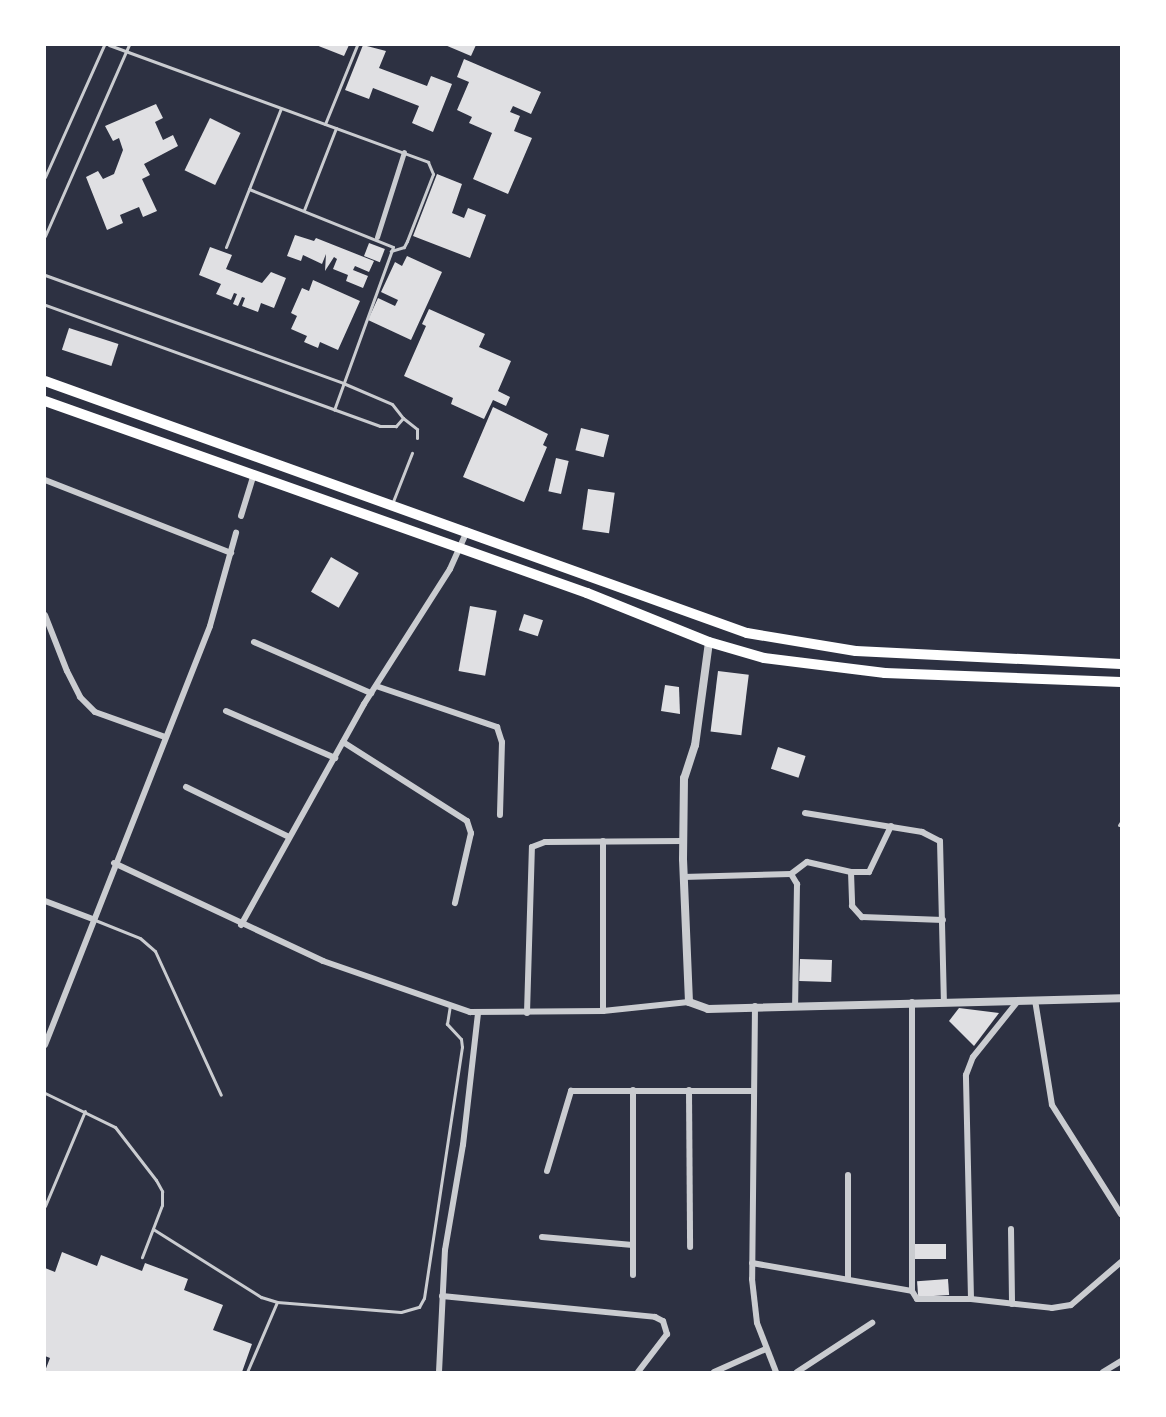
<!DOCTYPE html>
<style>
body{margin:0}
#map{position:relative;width:1166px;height:1417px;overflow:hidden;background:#2d3142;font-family:Signika,sans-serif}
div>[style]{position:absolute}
.building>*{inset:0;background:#e0e0e3;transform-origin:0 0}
.service>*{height:3px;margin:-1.5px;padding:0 1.5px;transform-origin:1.5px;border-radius:1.5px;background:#caccd0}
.pedestrian>*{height:5px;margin:-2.5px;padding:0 2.5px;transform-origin:2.5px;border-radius:2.5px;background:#caccd0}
.minor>*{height:6px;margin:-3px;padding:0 3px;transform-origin:3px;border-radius:3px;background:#caccd0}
.tertiary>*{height:8px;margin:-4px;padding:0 4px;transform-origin:4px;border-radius:4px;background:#caccd0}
.primary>*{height:10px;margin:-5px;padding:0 5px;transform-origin:5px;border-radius:5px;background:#fff}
span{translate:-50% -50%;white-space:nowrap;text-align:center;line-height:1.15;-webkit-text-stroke:6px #fff;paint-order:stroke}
.frame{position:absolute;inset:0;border:46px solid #fff;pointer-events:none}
</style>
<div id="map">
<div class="building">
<i style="clip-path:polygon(316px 45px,349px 45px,344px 56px)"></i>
<i style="clip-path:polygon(363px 45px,386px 51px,379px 68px,427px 86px,431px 76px,452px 84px,433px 132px,412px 123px,419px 106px,373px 88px,369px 99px,345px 90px)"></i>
<i style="clip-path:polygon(445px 45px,476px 45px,471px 56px)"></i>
<i style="clip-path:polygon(464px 59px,541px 92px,531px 114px,513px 106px,510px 112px,520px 116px,514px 131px,532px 138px,508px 194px,473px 179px,492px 133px,469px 123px,472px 117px,457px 110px,469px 82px,457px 77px)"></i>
<i style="clip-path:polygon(156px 104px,163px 118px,155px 122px,163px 140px,173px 135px,178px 146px,144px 164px,150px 175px,142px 179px,157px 211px,143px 217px,139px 207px,120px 215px,123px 223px,107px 230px,86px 177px,98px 171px,103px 179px,114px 174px,123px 150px,119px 138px,113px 141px,105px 126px)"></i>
<i style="left:210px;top:118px;width:34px;height:58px;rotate:26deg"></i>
<i style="clip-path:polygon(437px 174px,462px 184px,452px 213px,464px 218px,468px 208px,486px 215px,470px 258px,413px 236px)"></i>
<i style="clip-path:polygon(295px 235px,314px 241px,316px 238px,374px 261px,369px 272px,355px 266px,353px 270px,368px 276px,363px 288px,346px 281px,348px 275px,333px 269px,337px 259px,334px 257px,325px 271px,326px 254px,322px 264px,303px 255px,301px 261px,287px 256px)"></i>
<i style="left:369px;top:243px;width:17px;height:14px;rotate:21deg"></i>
<i style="clip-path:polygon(210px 247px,232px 255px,226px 269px,262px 283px,271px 272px,286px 278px,274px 308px,261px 303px,258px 312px,242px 306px,245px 298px,242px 297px,238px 306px,233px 304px,237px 294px,234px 293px,231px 300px,216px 294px,221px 284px,199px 275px)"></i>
<i style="clip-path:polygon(407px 256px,442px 272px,411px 340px,368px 320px,378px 298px,395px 306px,398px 300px,381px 292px,395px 262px,402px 266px)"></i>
<i style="clip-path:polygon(313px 280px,360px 301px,338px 350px,320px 342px,318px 348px,304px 342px,307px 336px,291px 329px,297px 316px,291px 313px,302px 288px,309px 291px)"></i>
<i style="clip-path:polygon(429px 309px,485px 334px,479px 347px,511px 361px,498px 391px,510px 397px,506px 406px,493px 400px,484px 419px,451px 404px,453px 398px,404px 376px,426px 326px,422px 324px)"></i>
<i style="left:69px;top:328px;width:52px;height:23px;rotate:18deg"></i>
<i style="clip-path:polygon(493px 407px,548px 434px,543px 445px,547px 447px,524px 502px,463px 477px)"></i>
<i style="left:581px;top:428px;width:29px;height:23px;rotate:14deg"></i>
<i style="left:556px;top:458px;width:13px;height:34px;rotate:13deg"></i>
<i style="left:588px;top:489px;width:27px;height:41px;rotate:8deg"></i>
<i style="left:331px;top:557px;width:32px;height:40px;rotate:30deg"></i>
<i style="left:470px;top:606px;width:27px;height:66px;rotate:10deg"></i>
<i style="left:524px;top:614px;width:20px;height:17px;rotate:18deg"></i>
<i style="left:718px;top:671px;width:31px;height:61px;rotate:7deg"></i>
<i style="clip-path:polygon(665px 685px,679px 687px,680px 714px,661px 711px)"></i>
<i style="left:778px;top:747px;width:29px;height:23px;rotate:18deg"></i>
<i style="left:800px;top:959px;width:32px;height:22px;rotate:2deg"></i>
<i style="clip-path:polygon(959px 1008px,999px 1013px,974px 1046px,949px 1021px)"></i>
<i style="left:915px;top:1244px;width:31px;height:15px"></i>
<i style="clip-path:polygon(62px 1252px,97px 1266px,101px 1255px,142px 1271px,145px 1263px,188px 1279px,184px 1290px,223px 1305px,213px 1330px,252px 1344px,242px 1372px,45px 1371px,50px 1358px,45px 1356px,45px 1268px,55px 1272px)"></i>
<i style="left:948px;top:1279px;width:16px;height:31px;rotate:86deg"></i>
</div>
<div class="service">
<i style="left:109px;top:45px;width:340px;rotate:20.1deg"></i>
<i style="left:428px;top:162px;width:13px;rotate:67deg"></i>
<i style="left:433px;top:174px;width:72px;rotate:111.2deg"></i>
<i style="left:407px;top:241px;width:7px;rotate:117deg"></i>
<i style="left:404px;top:247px;width:14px;rotate:163deg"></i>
<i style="left:325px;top:124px;width:85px;rotate:-67.9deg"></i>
<i style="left:45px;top:177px;width:145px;rotate:-65.9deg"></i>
<i style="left:249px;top:189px;width:155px;rotate:21.9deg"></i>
<i style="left:393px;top:247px;width:173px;rotate:109.9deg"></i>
<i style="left:304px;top:210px;width:88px;rotate:-68.7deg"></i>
<i style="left:45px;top:236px;width:209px;rotate:-66.3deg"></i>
<i style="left:226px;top:247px;width:149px;rotate:-68.4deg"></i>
<i style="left:45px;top:275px;width:317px;rotate:19.9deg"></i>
<i style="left:343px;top:383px;width:53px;rotate:23.2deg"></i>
<i style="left:392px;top:404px;width:18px;rotate:52deg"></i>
<i style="left:403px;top:418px;width:11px;rotate:131deg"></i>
<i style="left:396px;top:426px;width:16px;rotate:180deg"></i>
<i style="left:380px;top:426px;width:356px;rotate:-160.1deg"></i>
<i style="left:403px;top:418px;width:18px;rotate:38deg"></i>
<i style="left:417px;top:429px;width:9px;rotate:90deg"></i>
<i style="left:392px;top:504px;width:55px;rotate:-68.6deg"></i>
<i style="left:1119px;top:825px;width:4px;rotate:-56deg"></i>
<i style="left:95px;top:920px;width:48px;rotate:21.8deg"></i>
<i style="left:140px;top:938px;width:20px;rotate:41deg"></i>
<i style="left:155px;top:951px;width:158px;rotate:65.4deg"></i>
<i style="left:45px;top:1093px;width:78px;rotate:25.9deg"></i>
<i style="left:115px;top:1127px;width:67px;rotate:52.3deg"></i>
<i style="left:156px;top:1180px;width:13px;rotate:61deg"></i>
<i style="left:162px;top:1191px;width:14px;rotate:90deg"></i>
<i style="left:162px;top:1205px;width:56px;rotate:111deg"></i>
<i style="left:45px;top:1206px;width:103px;rotate:-67.2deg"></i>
<i style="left:153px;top:1229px;width:128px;rotate:32.2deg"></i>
<i style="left:261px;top:1297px;width:17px;rotate:17deg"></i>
<i style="left:277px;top:1302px;width:124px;rotate:4.6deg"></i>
<i style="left:401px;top:1312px;width:19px;rotate:-16deg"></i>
<i style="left:419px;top:1307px;width:10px;rotate:-61deg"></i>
<i style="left:424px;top:1298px;width:254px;rotate:-81.4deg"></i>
<i style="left:462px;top:1047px;width:8px;rotate:-97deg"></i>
<i style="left:461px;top:1039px;width:21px;rotate:-133deg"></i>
<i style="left:447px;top:1024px;width:18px;rotate:-81deg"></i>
<i style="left:247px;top:1372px;width:76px;rotate:-66.8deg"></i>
</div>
<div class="pedestrian">
<i style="left:377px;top:237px;width:89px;rotate:-72.4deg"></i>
</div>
<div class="minor">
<i style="left:45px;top:480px;width:200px;rotate:21.4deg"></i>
<i style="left:241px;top:516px;width:41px;rotate:-72.9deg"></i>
<i style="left:45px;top:615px;width:60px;rotate:68.6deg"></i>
<i style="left:67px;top:671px;width:29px;rotate:63deg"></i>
<i style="left:80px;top:697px;width:21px;rotate:45deg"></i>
<i style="left:95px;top:712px;width:74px;rotate:19.7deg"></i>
<i style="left:254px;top:642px;width:128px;rotate:23.6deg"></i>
<i style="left:376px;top:686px;width:128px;rotate:18.7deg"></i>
<i style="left:497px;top:727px;width:16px;rotate:72deg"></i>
<i style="left:502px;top:742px;width:73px;rotate:91.6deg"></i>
<i style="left:226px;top:711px;width:119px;rotate:23.3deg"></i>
<i style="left:343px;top:742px;width:147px;rotate:32.5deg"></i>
<i style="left:467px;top:821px;width:13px;rotate:72deg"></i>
<i style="left:471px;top:833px;width:72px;rotate:102.9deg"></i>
<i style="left:186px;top:787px;width:114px;rotate:25.9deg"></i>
<i style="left:805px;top:813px;width:119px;rotate:9.2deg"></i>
<i style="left:922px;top:832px;width:20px;rotate:27deg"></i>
<i style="left:940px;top:841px;width:161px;rotate:88.6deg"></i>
<i style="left:603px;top:841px;width:170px;rotate:90deg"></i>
<i style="left:114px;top:863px;width:231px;rotate:25.1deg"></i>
<i style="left:323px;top:961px;width:156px;rotate:19.1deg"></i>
<i style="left:470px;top:1012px;width:133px;rotate:-0.4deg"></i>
<i style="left:603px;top:1011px;width:86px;rotate:-6deg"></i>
<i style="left:851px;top:872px;width:18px"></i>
<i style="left:869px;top:872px;width:51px;rotate:-64.4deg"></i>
<i style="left:791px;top:874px;width:20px;rotate:-37deg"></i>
<i style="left:807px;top:862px;width:45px;rotate:12.8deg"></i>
<i style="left:851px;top:872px;width:34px;rotate:88deg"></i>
<i style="left:852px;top:906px;width:15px;rotate:48deg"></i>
<i style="left:862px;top:917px;width:81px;rotate:2.1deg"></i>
<i style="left:683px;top:877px;width:108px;rotate:-1.6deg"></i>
<i style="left:791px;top:874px;width:12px;rotate:59deg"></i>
<i style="left:797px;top:884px;width:121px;rotate:90.9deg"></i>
<i style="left:45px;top:901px;width:51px;rotate:20.6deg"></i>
<i style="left:241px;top:925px;width:253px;rotate:-60.9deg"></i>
<i style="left:364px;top:704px;width:160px;rotate:-57.5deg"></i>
<i style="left:450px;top:569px;width:42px;rotate:-65.9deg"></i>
<i style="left:1035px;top:1000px;width:106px;rotate:80.8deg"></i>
<i style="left:1052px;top:1105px;width:129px;rotate:57.7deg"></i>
<i style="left:755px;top:1006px;width:273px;rotate:90.6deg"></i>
<i style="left:752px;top:1279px;width:44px;rotate:83.5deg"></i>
<i style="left:757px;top:1323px;width:53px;rotate:68.8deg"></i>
<i style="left:527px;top:1013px;width:166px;rotate:-88.3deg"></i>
<i style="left:532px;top:847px;width:14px;rotate:-21deg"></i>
<i style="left:545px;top:842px;width:138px;rotate:-0.4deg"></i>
<i style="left:45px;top:1045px;width:450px;rotate:-68.5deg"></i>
<i style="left:210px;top:626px;width:97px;rotate:-74.4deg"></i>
<i style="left:633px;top:1090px;width:185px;rotate:90deg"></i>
<i style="left:689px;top:1090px;width:157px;rotate:89.6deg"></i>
<i style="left:547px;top:1171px;width:84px;rotate:-73.3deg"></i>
<i style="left:571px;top:1091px;width:183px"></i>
<i style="left:1011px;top:1229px;width:75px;rotate:89.2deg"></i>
<i style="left:542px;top:1237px;width:91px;rotate:5deg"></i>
<i style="left:752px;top:1263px;width:162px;rotate:9.9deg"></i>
<i style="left:912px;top:1291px;width:9px;rotate:58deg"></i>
<i style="left:917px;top:1299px;width:54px"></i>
<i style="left:971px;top:1299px;width:81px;rotate:6.3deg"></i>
<i style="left:1052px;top:1308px;width:19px;rotate:-9deg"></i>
<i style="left:1071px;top:1305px;width:66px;rotate:-40.7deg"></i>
<i style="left:848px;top:1278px;width:103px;rotate:-90deg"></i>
<i style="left:912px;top:1291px;width:289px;rotate:-90deg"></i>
<i style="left:442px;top:1296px;width:214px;rotate:5.6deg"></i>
<i style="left:655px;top:1317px;width:9px;rotate:27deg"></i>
<i style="left:663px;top:1321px;width:14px;rotate:73deg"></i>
<i style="left:667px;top:1334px;width:48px;rotate:127.3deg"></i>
<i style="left:971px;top:1299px;width:224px;rotate:-91.3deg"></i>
<i style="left:966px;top:1075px;width:19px;rotate:-69deg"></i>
<i style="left:973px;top:1057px;width:72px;rotate:-51.2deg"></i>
<i style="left:439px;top:1372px;width:122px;rotate:-87.2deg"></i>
<i style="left:445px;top:1250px;width:107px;rotate:-80.3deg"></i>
<i style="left:463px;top:1145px;width:133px;rotate:-83.5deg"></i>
<i style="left:714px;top:1372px;width:57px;rotate:-23.9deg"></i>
<i style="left:797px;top:1372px;width:90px;rotate:-33.2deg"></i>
<i style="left:1103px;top:1372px;width:21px;rotate:-31deg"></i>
</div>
<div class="tertiary">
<i style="left:709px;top:642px;width:104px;rotate:97.7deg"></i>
<i style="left:695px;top:745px;width:35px;rotate:108deg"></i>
<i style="left:684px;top:778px;width:81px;rotate:90.7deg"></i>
<i style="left:683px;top:859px;width:143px;rotate:87.6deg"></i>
<i style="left:689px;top:1002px;width:20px;rotate:20deg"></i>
<i style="left:708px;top:1009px;width:413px;rotate:-1.5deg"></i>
</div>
<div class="primary">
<i style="left:45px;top:381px;width:746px;rotate:19.75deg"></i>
<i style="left:747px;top:633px;width:110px;rotate:9.4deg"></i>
<i style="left:856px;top:651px;width:265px;rotate:2.8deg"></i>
<i style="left:45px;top:401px;width:575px;rotate:19.51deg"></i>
<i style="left:587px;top:593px;width:131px;rotate:21.9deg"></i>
<i style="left:709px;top:642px;width:57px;rotate:16.2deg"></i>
<i style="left:764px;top:658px;width:122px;rotate:7.1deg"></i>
<i style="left:885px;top:673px;width:236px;rotate:2.2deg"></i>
</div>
<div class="frame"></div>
</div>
